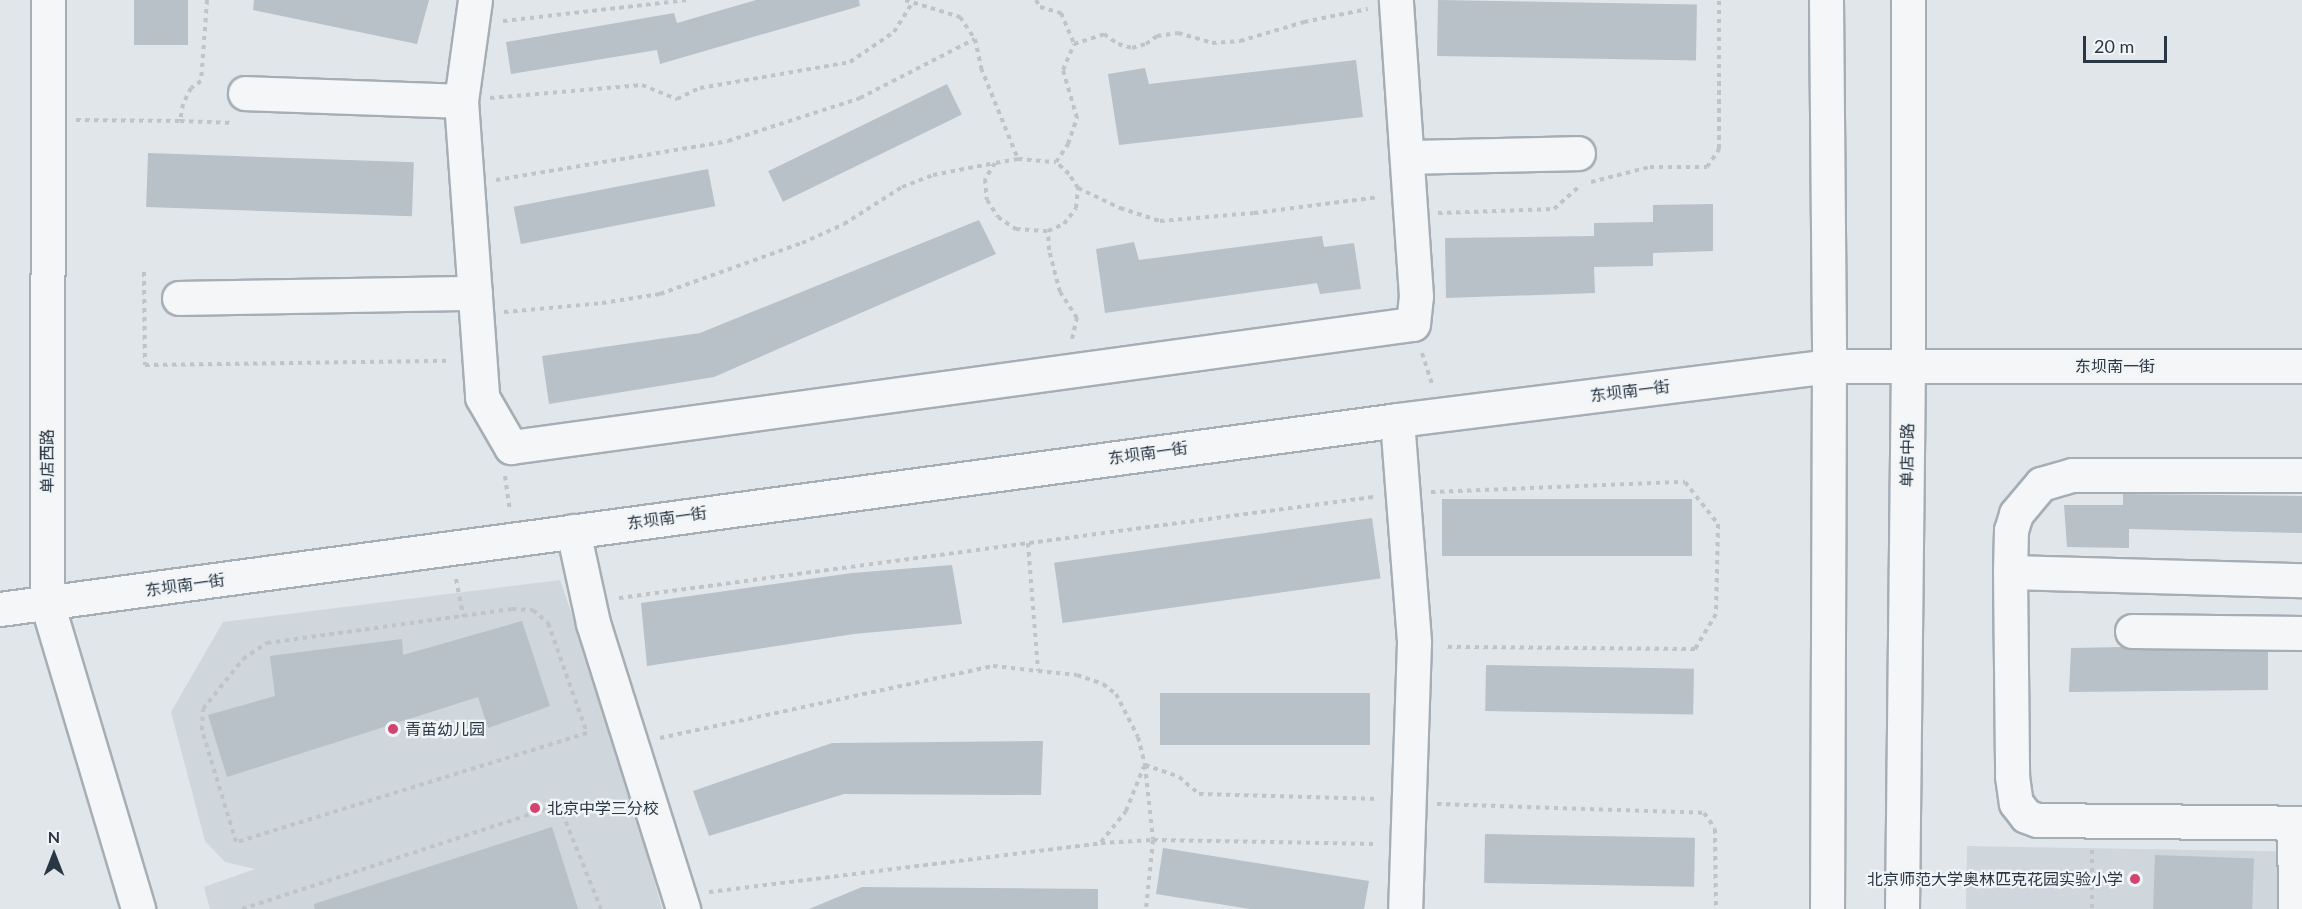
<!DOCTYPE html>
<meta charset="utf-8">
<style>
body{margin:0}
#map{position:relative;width:2302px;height:909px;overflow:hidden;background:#e1e6ea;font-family:Lato,"Noto Sans SC",sans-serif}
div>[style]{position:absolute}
.built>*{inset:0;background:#cfd6dc;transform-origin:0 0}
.building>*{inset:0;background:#b8c0c8;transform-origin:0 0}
.path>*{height:4px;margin-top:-2px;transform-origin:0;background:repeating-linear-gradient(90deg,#bfc4c9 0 4.5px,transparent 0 9px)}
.roads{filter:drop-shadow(2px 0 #a6aeb5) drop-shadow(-2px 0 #a6aeb5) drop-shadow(0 2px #a6aeb5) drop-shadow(0 -2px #a6aeb5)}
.minor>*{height:33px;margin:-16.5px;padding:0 16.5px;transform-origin:16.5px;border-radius:16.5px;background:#f4f6f8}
.dots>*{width:16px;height:16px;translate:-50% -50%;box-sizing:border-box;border:3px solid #f1f5f7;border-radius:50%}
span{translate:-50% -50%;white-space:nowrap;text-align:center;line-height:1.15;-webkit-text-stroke:4.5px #f1f5f7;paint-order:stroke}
.street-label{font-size:16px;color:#293643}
.poi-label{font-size:16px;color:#293643}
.left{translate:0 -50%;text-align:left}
.right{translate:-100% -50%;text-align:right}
.north{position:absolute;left:24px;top:825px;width:60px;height:60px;-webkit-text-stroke:4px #f1f5f7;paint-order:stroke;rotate:0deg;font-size:16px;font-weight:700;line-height:24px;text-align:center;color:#293643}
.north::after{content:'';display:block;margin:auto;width:21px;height:27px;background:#293643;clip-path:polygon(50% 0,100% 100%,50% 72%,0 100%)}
.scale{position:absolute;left:2083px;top:36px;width:84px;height:27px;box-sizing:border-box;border:3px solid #293643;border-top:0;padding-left:8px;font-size:18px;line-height:21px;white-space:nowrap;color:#293643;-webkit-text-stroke:4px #f1f5f7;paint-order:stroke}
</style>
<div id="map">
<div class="built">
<i style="clip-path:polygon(560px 580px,617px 746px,662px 909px,210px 909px,204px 887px,255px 869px,225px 862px,205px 841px,171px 712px,223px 622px)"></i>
<i style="left:1967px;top:846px;width:335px;height:63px;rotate:1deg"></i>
</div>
<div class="building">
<i style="left:134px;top:0;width:54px;height:45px"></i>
<i style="clip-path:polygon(254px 0,429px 0,417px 44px,253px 10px)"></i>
<i style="clip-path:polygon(756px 0,859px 0,860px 6px,660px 64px,657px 50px,511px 74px,506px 42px,674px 13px,677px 23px)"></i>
<i style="left:1438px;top:0;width:259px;height:56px;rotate:1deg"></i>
<i style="clip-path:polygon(1356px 60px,1363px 117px,1119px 145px,1108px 74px,1145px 68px,1149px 84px)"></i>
<i style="left:947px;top:84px;width:34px;height:199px;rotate:64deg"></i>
<i style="left:148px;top:153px;width:266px;height:54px;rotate:2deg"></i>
<i style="left:708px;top:169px;width:38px;height:198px;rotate:79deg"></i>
<i style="clip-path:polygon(1713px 204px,1713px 251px,1653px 253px,1653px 266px,1594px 267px,1595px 293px,1446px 298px,1445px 238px,1594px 236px,1594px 223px,1653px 222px,1653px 205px)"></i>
<i style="clip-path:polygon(979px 220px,996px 254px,714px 377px,549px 404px,542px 356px,700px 333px)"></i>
<i style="clip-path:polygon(1322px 236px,1324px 247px,1354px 243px,1361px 289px,1320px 294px,1317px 283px,1105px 313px,1096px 249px,1134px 242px,1139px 260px)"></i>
<i style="clip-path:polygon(2123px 494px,2302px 496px,2302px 533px,2129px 529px,2129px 548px,2067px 547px,2064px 505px,2123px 505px)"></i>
<i style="left:1442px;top:499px;width:250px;height:57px"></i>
<i style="left:1372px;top:518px;width:61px;height:321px;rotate:82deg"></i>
<i style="clip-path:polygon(952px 565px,962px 624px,854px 634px,647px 666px,641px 603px,852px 573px)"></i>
<i style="clip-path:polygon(522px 621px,550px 706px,488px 728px,478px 697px,227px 777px,208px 715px,275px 696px,270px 656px,402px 639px,403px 655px)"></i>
<i style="clip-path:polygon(2123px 647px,2132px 650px,2268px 651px,2268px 690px,2069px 692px,2071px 648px)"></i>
<i style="left:1486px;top:665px;width:208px;height:46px;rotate:1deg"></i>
<i style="left:1160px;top:693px;width:210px;height:52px"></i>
<i style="clip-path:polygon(1043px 741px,1041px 795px,844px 794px,709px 836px,693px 791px,832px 743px)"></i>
<i style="clip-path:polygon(552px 827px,578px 909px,315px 909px,314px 904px)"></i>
<i style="left:1485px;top:834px;width:210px;height:49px;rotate:1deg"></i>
<i style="clip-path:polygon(1163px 848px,1369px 881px,1364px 909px,1250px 909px,1156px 894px)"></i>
<i style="left:2155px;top:855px;width:99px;height:54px;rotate:2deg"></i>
<i style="clip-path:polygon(862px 887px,1098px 889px,1098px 909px,809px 909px)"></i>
</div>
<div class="path">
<i style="left:207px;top:0;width:81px;rotate:94.2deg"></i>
<i style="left:201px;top:81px;width:12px;rotate:145deg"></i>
<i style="left:191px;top:88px;width:18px;rotate:117deg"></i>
<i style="left:183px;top:104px;width:17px;rotate:100deg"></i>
<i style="left:180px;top:121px;width:53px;rotate:2.2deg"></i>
<i style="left:905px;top:0;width:58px;rotate:17.2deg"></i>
<i style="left:960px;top:17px;width:27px;rotate:56deg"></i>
<i style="left:975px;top:39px;width:30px;rotate:78deg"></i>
<i style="left:981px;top:68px;width:98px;rotate:67.9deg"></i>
<i style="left:1018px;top:159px;width:23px;rotate:170deg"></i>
<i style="left:1036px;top:0;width:8px;rotate:60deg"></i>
<i style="left:1040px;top:7px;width:22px;rotate:16deg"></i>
<i style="left:1061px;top:13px;width:34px;rotate:67deg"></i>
<i style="left:503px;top:21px;width:185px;rotate:-6.5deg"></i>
<i style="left:490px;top:98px;width:153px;rotate:-4.9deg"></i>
<i style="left:642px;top:85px;width:38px;rotate:22deg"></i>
<i style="left:677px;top:99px;width:25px;rotate:-26deg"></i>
<i style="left:700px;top:88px;width:152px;rotate:-9.8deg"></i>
<i style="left:850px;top:62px;width:53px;rotate:-34.3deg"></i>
<i style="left:894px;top:32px;width:34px;rotate:-58deg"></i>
<i style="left:76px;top:120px;width:104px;rotate:0.6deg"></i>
<i style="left:1018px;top:159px;width:38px;rotate:5deg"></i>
<i style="left:496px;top:180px;width:235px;rotate:-9.5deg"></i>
<i style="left:728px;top:141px;width:139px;rotate:-18deg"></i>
<i style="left:860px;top:98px;width:129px;rotate:-27.2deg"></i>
<i style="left:1591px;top:182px;width:61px;rotate:-14.3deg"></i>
<i style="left:1650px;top:167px;width:57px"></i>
<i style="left:1707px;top:167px;width:22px;rotate:-56deg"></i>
<i style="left:1719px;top:149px;width:149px;rotate:-90deg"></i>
<i style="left:1078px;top:188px;width:17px;rotate:-123deg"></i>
<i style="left:1069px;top:174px;width:18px;rotate:-137deg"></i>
<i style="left:1056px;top:162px;width:22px;rotate:-56deg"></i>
<i style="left:1068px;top:144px;width:28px;rotate:-71deg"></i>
<i style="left:1077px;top:118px;width:50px;rotate:-106.3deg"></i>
<i style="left:1063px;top:70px;width:28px;rotate:-67deg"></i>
<i style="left:1074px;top:44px;width:32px;rotate:-18deg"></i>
<i style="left:1104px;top:34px;width:17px;rotate:36deg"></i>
<i style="left:1118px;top:44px;width:15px;rotate:16deg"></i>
<i style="left:1132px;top:48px;width:15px;rotate:-16deg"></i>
<i style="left:1146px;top:44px;width:14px;rotate:-36deg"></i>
<i style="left:1157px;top:36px;width:21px;rotate:-8deg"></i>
<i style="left:1178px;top:33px;width:35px;rotate:16deg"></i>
<i style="left:1212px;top:43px;width:28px;rotate:-4deg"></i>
<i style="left:1240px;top:41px;width:67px;rotate:-16.5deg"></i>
<i style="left:1304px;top:22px;width:65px;rotate:-11.5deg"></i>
<i style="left:1438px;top:213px;width:116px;rotate:-2deg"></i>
<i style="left:1554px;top:209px;width:36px;rotate:-42deg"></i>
<i style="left:144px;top:272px;width:93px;rotate:89.4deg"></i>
<i style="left:145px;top:365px;width:303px;rotate:-0.8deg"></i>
<i style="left:504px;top:312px;width:98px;rotate:-5.2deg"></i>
<i style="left:602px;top:303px;width:59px;rotate:-8.8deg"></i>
<i style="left:660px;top:294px;width:151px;rotate:-19.8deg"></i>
<i style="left:802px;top:243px;width:46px;rotate:-24.3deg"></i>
<i style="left:844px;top:224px;width:69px;rotate:-32.5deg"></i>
<i style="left:902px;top:187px;width:33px;rotate:-21deg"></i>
<i style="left:933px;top:175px;width:63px;rotate:-11deg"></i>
<i style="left:995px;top:163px;width:19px;rotate:122deg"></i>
<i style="left:985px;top:179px;width:21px;rotate:85deg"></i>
<i style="left:987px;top:200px;width:20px;rotate:57deg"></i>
<i style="left:998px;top:217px;width:22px;rotate:34deg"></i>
<i style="left:1016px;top:229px;width:32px;rotate:4deg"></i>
<i style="left:1072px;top:339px;width:22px;rotate:-77deg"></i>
<i style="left:1077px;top:318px;width:31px;rotate:-123deg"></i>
<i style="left:1060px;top:292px;width:43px;rotate:-104.7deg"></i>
<i style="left:1049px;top:250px;width:19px;rotate:-93deg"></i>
<i style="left:1048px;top:231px;width:17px;rotate:-24deg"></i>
<i style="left:1064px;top:224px;width:20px;rotate:-53deg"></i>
<i style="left:1076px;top:208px;width:20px;rotate:-84deg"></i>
<i style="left:1078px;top:188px;width:47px;rotate:25.5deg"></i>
<i style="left:1120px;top:208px;width:42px;rotate:18deg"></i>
<i style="left:1160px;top:221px;width:94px;rotate:-4.9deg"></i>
<i style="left:1254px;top:213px;width:126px;rotate:-7.3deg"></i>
<i style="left:1422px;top:353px;width:35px;rotate:72deg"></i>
<i style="left:505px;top:476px;width:34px;rotate:82deg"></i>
<i style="left:1431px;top:492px;width:254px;rotate:-2.3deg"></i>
<i style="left:1685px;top:482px;width:53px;rotate:51.8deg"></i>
<i style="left:1718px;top:524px;width:90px;rotate:91.3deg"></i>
<i style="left:1716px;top:614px;width:41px;rotate:121deg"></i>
<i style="left:1695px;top:649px;width:251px;rotate:-179.5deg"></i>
<i style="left:1028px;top:543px;width:128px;rotate:85.5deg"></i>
<i style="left:1038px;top:671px;width:39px;rotate:6deg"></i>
<i style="left:1077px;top:675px;width:28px;rotate:19deg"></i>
<i style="left:1103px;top:684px;width:16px;rotate:38deg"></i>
<i style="left:1116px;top:694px;width:48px;rotate:62.9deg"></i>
<i style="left:1138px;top:737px;width:29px;rotate:76deg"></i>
<i style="left:1145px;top:765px;width:75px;rotate:83.9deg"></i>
<i style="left:1153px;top:840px;width:69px;rotate:95.8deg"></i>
<i style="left:456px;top:579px;width:38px;rotate:79deg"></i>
<i style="left:619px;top:598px;width:761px;rotate:-7.63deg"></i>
<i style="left:512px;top:609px;width:21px;rotate:3deg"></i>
<i style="left:533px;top:610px;width:20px;rotate:41deg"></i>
<i style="left:548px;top:623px;width:117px;rotate:70.5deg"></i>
<i style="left:587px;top:733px;width:368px;rotate:162.7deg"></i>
<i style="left:236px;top:842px;width:117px;rotate:-106.9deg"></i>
<i style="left:202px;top:730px;width:21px;rotate:-87deg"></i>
<i style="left:203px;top:709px;width:64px;rotate:-51.3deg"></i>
<i style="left:243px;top:659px;width:29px;rotate:-34deg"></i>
<i style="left:267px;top:643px;width:247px;rotate:-7.9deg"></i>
<i style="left:660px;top:738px;width:341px;rotate:-12.2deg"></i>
<i style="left:993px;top:666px;width:45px;rotate:6.3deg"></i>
<i style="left:1145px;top:765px;width:36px;rotate:19deg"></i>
<i style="left:1179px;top:777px;width:26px;rotate:40deg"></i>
<i style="left:1199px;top:794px;width:180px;rotate:1.6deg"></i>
<i style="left:1437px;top:804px;width:267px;rotate:1.9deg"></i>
<i style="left:1704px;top:813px;width:19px;rotate:55deg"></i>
<i style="left:1715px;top:829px;width:80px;rotate:89.3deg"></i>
<i style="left:1101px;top:842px;width:40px;rotate:-51deg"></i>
<i style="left:1126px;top:811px;width:48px;rotate:-68.2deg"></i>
<i style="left:2092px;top:850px;width:59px;rotate:90deg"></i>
<i style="left:709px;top:892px;width:395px;rotate:-7.1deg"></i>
<i style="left:1101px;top:843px;width:52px;rotate:-3.3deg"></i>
<i style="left:1153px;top:840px;width:223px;rotate:1deg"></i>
<i style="left:242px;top:909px;width:334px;rotate:-18.2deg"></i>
<i style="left:559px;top:805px;width:112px;rotate:68deg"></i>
</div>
<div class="roads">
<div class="minor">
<i style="left:48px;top:0;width:603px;rotate:90.1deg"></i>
<i style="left:47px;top:603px;width:319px;rotate:73.4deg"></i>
<i style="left:475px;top:0;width:102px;rotate:97.9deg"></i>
<i style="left:461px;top:101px;width:297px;rotate:85.9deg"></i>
<i style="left:482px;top:397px;width:58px;rotate:59.9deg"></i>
<i style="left:511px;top:447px;width:910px;rotate:-7.77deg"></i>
<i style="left:1413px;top:324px;width:28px;rotate:-84deg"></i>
<i style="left:1416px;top:296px;width:297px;rotate:-93.9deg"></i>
<i style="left:1826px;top:0;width:366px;rotate:89.5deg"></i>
<i style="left:1829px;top:366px;width:543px;rotate:90.21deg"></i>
<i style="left:245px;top:93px;width:216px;rotate:2.1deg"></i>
<i style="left:1407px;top:157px;width:171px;rotate:-1.3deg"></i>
<i style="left:179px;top:298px;width:296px;rotate:-1deg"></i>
<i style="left:1397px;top:420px;width:223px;rotate:85.6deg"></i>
<i style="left:1414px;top:642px;width:267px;rotate:91.9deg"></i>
<i style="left:2302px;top:475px;width:230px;rotate:180deg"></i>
<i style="left:2072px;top:475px;width:32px;rotate:164deg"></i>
<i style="left:2041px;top:484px;width:39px;rotate:130deg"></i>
<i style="left:2016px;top:514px;width:17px;rotate:107deg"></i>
<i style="left:2011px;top:530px;width:42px;rotate:91.4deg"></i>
<i style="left:2010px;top:572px;width:204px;rotate:89.4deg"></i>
<i style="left:2012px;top:776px;width:27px;rotate:82deg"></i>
<i style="left:2016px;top:803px;width:16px;rotate:52deg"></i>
<i style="left:2026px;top:816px;width:12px;rotate:20deg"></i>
<i style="left:2037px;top:820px;width:265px;rotate:0.6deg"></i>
<i style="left:573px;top:531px;width:94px;rotate:77.7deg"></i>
<i style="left:593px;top:623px;width:300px;rotate:72.5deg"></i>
<i style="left:2010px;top:572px;width:292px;rotate:1.6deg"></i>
<i style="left:0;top:609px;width:1410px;rotate:-7.7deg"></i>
<i style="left:1397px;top:420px;width:435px;rotate:-7.1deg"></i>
<i style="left:1829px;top:366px;width:473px"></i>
<i style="left:2132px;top:631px;width:170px;rotate:0.7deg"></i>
<i style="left:2294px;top:823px;width:86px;rotate:89.3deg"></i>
<i style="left:1902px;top:909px;width:543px;rotate:-89.37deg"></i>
<i style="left:1908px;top:366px;width:366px;rotate:-90deg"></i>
</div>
</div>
<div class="dots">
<i style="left:393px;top:729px;background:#d24370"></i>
<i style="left:535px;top:808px;background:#d24370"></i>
<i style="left:2135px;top:879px;background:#d24370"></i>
</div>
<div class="street-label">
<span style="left:2115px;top:366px">东坝南一街</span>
<span style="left:1630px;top:391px;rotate:-7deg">东坝南一街</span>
<span style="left:1148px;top:453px;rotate:-8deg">东坝南一街</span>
<span style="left:1907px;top:455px;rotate:-89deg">单店中路</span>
<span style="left:47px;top:461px;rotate:-90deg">单店西路</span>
<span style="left:667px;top:518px;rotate:-8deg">东坝南一街</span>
<span style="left:185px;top:585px;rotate:-8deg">东坝南一街</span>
</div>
<div class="poi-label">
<span class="left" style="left:405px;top:729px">青苗幼儿园</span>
<span class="left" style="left:547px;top:808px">北京中学三分校</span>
<span class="right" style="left:2123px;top:879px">北京师范大学奥林匹克花园实验小学</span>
</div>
<div class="north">N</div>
<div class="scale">20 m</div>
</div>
